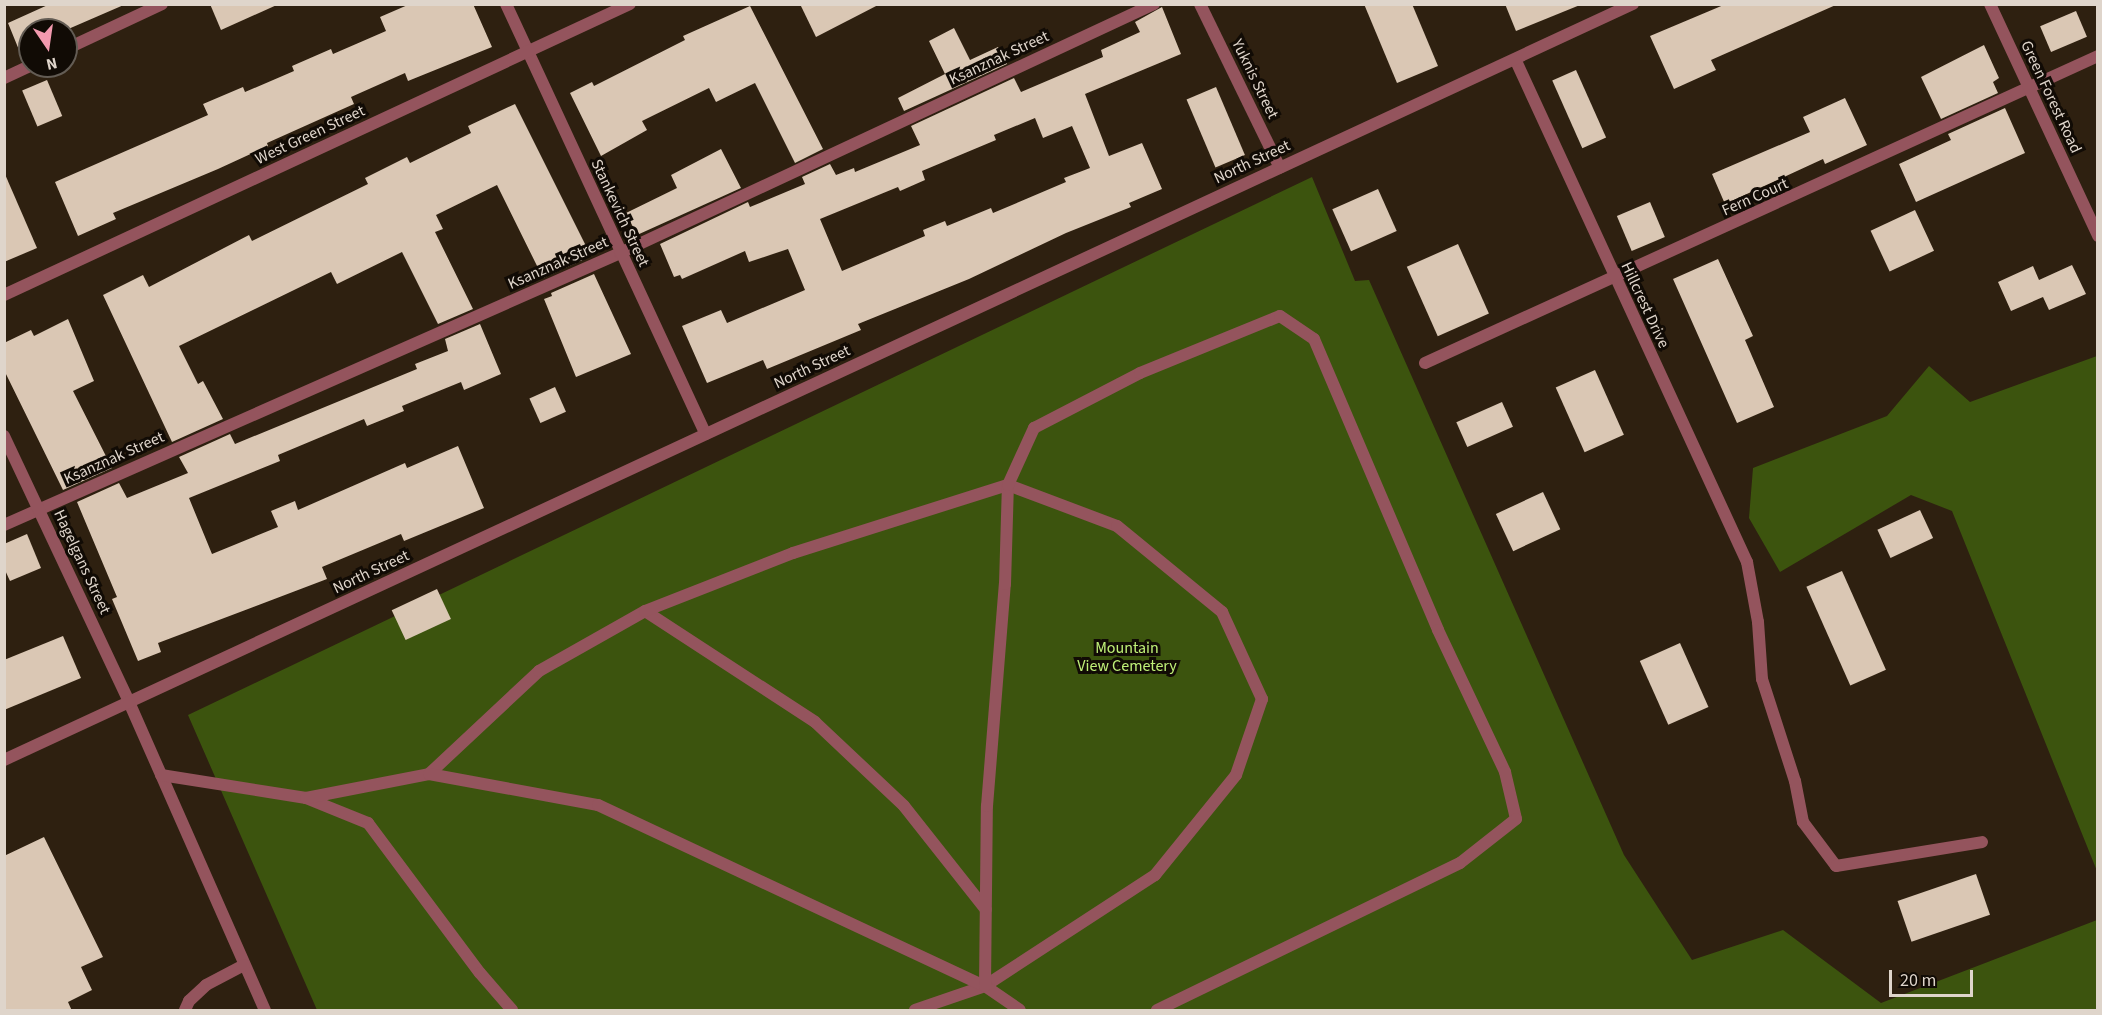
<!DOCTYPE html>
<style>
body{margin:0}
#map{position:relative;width:2102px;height:1015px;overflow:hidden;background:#2e2010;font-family:"Source Sans 3",sans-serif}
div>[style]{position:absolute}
.green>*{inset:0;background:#3c540e}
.building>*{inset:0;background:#dac7b4;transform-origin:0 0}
.service>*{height:12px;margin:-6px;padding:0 6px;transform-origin:6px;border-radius:6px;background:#94545d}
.minor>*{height:12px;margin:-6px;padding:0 6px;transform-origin:6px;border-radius:6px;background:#94545d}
span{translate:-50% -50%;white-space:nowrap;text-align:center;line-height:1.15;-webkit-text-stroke:6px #110b05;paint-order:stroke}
.street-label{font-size:16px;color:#dfd5cb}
.park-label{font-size:16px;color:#c0f178}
.frame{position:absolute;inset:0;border:6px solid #dfd5cb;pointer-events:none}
.north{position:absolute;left:18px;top:18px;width:60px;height:60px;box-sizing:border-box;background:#110b05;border:2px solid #635c54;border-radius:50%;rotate:167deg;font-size:16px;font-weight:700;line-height:24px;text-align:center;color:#dfd5cb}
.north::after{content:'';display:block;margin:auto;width:21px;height:27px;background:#f29aaf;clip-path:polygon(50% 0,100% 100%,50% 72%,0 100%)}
.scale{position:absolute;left:1889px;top:970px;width:84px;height:27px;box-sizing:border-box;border:3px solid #dfd5cb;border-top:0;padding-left:8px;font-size:18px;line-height:21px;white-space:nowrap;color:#dfd5cb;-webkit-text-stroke:4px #110b05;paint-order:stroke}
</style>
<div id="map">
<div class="green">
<i style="clip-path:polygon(1312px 177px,1355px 281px,1369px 280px,1624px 855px,1692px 960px,1783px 930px,1881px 1003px,2097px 920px,2097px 1010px,317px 1010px,188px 715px)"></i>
<i style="clip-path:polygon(2097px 356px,2098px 356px,2097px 871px,1952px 511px,1911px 495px,1780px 572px,1749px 518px,1753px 468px,1887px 416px,1929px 366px,1970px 402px)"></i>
</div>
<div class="building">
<i style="clip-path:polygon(50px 4px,126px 4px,66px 30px,30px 30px,30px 46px,19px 50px,8px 23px)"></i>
<i style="clip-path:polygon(210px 4px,279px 4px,221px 30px)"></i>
<i style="clip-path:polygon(410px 4px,473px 4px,492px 47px,408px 81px,405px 73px,351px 97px,354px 104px,267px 143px,268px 146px,218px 169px,113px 213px,116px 219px,78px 236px,55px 182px,208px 115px,203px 104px,243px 87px,245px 92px,294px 71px,292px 66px,331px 49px,333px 54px,386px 31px,380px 17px)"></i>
<i style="clip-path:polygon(800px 4px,880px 4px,816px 37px)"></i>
<i style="clip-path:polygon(1364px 4px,1412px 4px,1438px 66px,1397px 83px)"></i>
<i style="clip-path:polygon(1505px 4px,1579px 4px,1580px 5px,1516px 31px)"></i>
<i style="clip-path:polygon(1726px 4px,1838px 4px,1711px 60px,1716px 70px,1674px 89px,1650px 36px)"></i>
<i style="clip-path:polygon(750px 6px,823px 149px,795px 163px,755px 83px,716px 102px,709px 88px,642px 121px,647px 130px,601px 156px,570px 93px,592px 82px,594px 86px,685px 40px,683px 36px)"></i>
<i style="clip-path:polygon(evenodd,1162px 7px,1181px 54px,1085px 94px,1109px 156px,1142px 143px,1162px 189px,1129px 203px,1131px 207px,1066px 233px,969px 279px,858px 324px,861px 330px,767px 369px,763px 360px,707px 383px,682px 326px,721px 310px,727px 323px,805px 290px,788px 249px,749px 262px,745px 251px,682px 279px,680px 275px,674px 277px,660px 244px,748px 202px,750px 207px,805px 184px,802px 177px,830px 164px,836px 175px,854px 168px,855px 172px,920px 145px,911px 126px,1014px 78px,1021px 92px,1103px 57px,1101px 50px,1140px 32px,1135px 22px,1162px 7px,1035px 118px,1043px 138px,1072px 126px,1090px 168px,1064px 178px,1066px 182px,993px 213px,991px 208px,947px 226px,945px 221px,923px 230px,925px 236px,842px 271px,820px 219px,898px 187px,900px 191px,925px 180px,922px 171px,996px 140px,994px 135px,1035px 118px)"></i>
<i style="left:2076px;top:11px;width:28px;height:39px;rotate:67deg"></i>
<i style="clip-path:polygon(954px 28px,970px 60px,998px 47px,1007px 64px,904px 111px,898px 98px,945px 74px,929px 41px)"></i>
<i style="clip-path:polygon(1984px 45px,1999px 78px,1993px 82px,1998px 93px,1941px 119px,1921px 77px)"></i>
<i style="left:1576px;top:70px;width:74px;height:26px;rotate:66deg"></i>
<i style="left:47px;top:80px;width:39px;height:27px;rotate:67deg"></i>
<i style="left:1216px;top:87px;width:74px;height:32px;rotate:67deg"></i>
<i style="clip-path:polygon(1845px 98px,1867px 145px,1825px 164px,1823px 159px,1725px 204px,1712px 174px,1810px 132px,1803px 117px)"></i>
<i style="clip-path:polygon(515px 104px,588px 250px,584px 252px,587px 258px,543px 278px,497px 185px,436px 215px,443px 229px,435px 232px,473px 309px,438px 324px,402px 252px,337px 284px,331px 272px,179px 346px,198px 384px,203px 381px,223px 419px,172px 442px,103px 295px,143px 275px,149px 287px,249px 235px,252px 241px,368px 184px,365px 178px,407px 157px,410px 163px,471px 133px,468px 126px)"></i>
<i style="clip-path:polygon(2005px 108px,2025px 153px,1916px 202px,1899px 164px,1951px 140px,1948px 134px)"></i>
<i style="clip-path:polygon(721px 149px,741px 188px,637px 235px,626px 213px,677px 188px,671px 175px)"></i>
<i style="clip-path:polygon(4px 172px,37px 248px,4px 262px)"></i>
<i style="left:1378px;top:189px;width:46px;height:50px;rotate:66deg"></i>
<i style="left:1650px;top:202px;width:38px;height:36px;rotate:67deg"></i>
<i style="left:1915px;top:210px;width:45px;height:49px;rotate:65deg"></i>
<i style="left:1458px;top:244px;width:76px;height:56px;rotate:66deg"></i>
<i style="clip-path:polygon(1718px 259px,1753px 336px,1745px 340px,1774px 407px,1737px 423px,1673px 279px)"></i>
<i style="clip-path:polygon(2072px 265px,2086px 294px,2049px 310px,2043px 297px,2011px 311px,1998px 282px,2033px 266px,2039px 280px)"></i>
<i style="clip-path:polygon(594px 274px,631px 354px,576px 377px,544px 299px,552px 296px,551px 293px)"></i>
<i style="clip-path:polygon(68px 319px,94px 381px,73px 391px,112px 468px,63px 490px,4px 370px,4px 343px,31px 330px,34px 336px)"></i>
<i style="clip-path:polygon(480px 324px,501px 374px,464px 390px,461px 382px,402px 406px,404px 411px,367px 426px,364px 419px,278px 455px,280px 461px,189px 498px,212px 554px,278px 527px,271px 511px,295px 501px,298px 510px,405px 463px,407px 468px,458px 446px,484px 508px,404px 541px,401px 534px,322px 567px,327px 579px,158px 643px,161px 652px,138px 661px,112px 599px,117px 597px,77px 502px,119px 483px,127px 498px,188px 473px,179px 457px,230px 434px,235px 444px,417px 369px,415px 364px,448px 351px,445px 339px)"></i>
<i style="left:1595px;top:370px;width:71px;height:43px;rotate:66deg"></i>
<i style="left:555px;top:387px;width:27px;height:28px;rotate:66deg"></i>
<i style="left:1502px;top:402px;width:27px;height:50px;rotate:66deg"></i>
<i style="left:1543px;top:492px;width:41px;height:52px;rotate:65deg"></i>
<i style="left:1920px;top:510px;width:31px;height:47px;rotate:65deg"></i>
<i style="clip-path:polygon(27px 534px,41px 568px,10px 581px,4px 568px,4px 544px)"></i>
<i style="left:1842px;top:571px;width:108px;height:39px;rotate:66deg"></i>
<i style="left:437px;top:589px;width:33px;height:50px;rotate:65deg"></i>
<i style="clip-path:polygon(63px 636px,81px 678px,4px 710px,4px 660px)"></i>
<i style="left:1680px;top:643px;width:70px;height:44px;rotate:66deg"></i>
<i style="clip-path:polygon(44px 837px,103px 957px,81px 967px,92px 990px,68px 1002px,72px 1011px,4px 1011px,4px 856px)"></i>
<i style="left:1976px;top:874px;width:43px;height:83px;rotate:71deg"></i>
</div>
<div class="service">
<i style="left:66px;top:49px;width:106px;rotate:-25.1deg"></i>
<i style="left:4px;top:78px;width:29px;rotate:-25deg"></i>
<i style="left:1425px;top:363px;width:740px;rotate:-24.52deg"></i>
<i style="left:4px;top:525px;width:673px;rotate:-23.82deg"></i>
<i style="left:620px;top:253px;width:589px;rotate:-25deg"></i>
<i style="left:1747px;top:562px;width:61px;rotate:79.6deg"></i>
<i style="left:1758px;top:622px;width:57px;rotate:86deg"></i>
<i style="left:1762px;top:679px;width:107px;rotate:72.1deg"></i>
<i style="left:1795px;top:781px;width:42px;rotate:79deg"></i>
<i style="left:1803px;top:822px;width:55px;rotate:53.1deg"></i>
<i style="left:1836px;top:866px;width:148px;rotate:-9.3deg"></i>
<i style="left:645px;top:611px;width:203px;rotate:33.1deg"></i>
<i style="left:815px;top:722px;width:122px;rotate:43.3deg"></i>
<i style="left:904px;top:806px;width:132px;rotate:51.7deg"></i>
<i style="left:129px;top:702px;width:337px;rotate:66.2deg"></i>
<i style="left:429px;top:774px;width:151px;rotate:-43.1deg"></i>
<i style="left:539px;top:671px;width:122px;rotate:-29.5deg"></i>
<i style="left:645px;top:611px;width:159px;rotate:-21.4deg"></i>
<i style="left:793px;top:553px;width:225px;rotate:-17.6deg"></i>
<i style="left:1008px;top:485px;width:116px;rotate:20.6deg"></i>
<i style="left:1117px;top:526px;width:136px;rotate:39.3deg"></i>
<i style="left:1222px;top:612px;width:96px;rotate:65.3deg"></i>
<i style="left:1262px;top:699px;width:80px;rotate:108.9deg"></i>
<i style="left:1236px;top:775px;width:129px;rotate:129deg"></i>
<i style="left:1155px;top:875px;width:203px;rotate:146.9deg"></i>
<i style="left:985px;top:986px;width:74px;rotate:161.1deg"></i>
<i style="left:161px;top:775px;width:147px;rotate:9deg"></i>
<i style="left:306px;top:798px;width:67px;rotate:22deg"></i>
<i style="left:368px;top:823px;width:187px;rotate:53.3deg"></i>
<i style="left:480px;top:973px;width:49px;rotate:49.1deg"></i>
<i style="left:306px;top:798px;width:125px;rotate:-11deg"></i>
<i style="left:429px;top:774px;width:172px;rotate:10.4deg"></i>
<i style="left:598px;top:805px;width:427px;rotate:25.1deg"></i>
<i style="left:985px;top:986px;width:42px;rotate:34.4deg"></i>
<i style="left:985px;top:986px;width:180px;rotate:-89.4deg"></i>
<i style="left:987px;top:806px;width:223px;rotate:-85.4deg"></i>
<i style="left:1005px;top:584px;width:99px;rotate:-88.3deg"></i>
<i style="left:1008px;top:485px;width:63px;rotate:-65.5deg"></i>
<i style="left:1034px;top:428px;width:119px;rotate:-27.4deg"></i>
<i style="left:1140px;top:373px;width:151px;rotate:-22.2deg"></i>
<i style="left:1280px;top:316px;width:41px;rotate:34.1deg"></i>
<i style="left:1314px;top:339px;width:316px;rotate:66.9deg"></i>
<i style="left:1438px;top:630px;width:157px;rotate:64.7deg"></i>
<i style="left:1505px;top:772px;width:48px;rotate:76.8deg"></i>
<i style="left:1516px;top:819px;width:71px;rotate:141.8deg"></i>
<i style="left:1460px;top:863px;width:337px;rotate:154.1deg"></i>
<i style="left:185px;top:1010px;width:10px;rotate:-66deg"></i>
<i style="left:189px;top:1001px;width:23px;rotate:-43deg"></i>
<i style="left:206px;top:985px;width:43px;rotate:-27.8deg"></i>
</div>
<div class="minor">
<i style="left:506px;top:4px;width:474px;rotate:65.1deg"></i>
<i style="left:1200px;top:4px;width:182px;rotate:64deg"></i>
<i style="left:1990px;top:4px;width:256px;rotate:65deg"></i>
<i style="left:1516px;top:61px;width:552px;rotate:65.25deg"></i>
<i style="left:4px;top:295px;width:690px;rotate:-24.93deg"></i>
<i style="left:4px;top:436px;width:294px;rotate:64.8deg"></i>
<i style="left:4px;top:760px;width:1796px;rotate:-24.9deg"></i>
</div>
<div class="street-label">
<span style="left:999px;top:58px;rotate:-25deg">Ksanznak Street</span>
<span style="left:1255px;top:79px;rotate:64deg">Yuknis Street</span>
<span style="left:2051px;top:97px;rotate:65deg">Green Forest Road</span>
<span style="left:310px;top:135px;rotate:-25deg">West Green Street</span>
<span style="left:1252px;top:162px;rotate:-25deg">North Street</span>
<span style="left:1755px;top:197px;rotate:-24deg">Fern Court</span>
<span style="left:620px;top:213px;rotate:65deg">Stankevich Street</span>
<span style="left:558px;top:263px;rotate:-24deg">Ksanznak Street</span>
<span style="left:1645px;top:305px;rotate:65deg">Hillcrest Drive</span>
<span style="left:812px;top:367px;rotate:-25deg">North Street</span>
<span style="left:114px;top:458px;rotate:-24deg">Ksanznak Street</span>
<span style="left:82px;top:562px;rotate:65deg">Hagelgans Street</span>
<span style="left:371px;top:572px;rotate:-25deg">North Street</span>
</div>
<div class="park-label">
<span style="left:1127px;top:657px">Mountain<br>View Cemetery</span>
</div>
<div class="frame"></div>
<div class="north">N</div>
<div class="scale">20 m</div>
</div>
